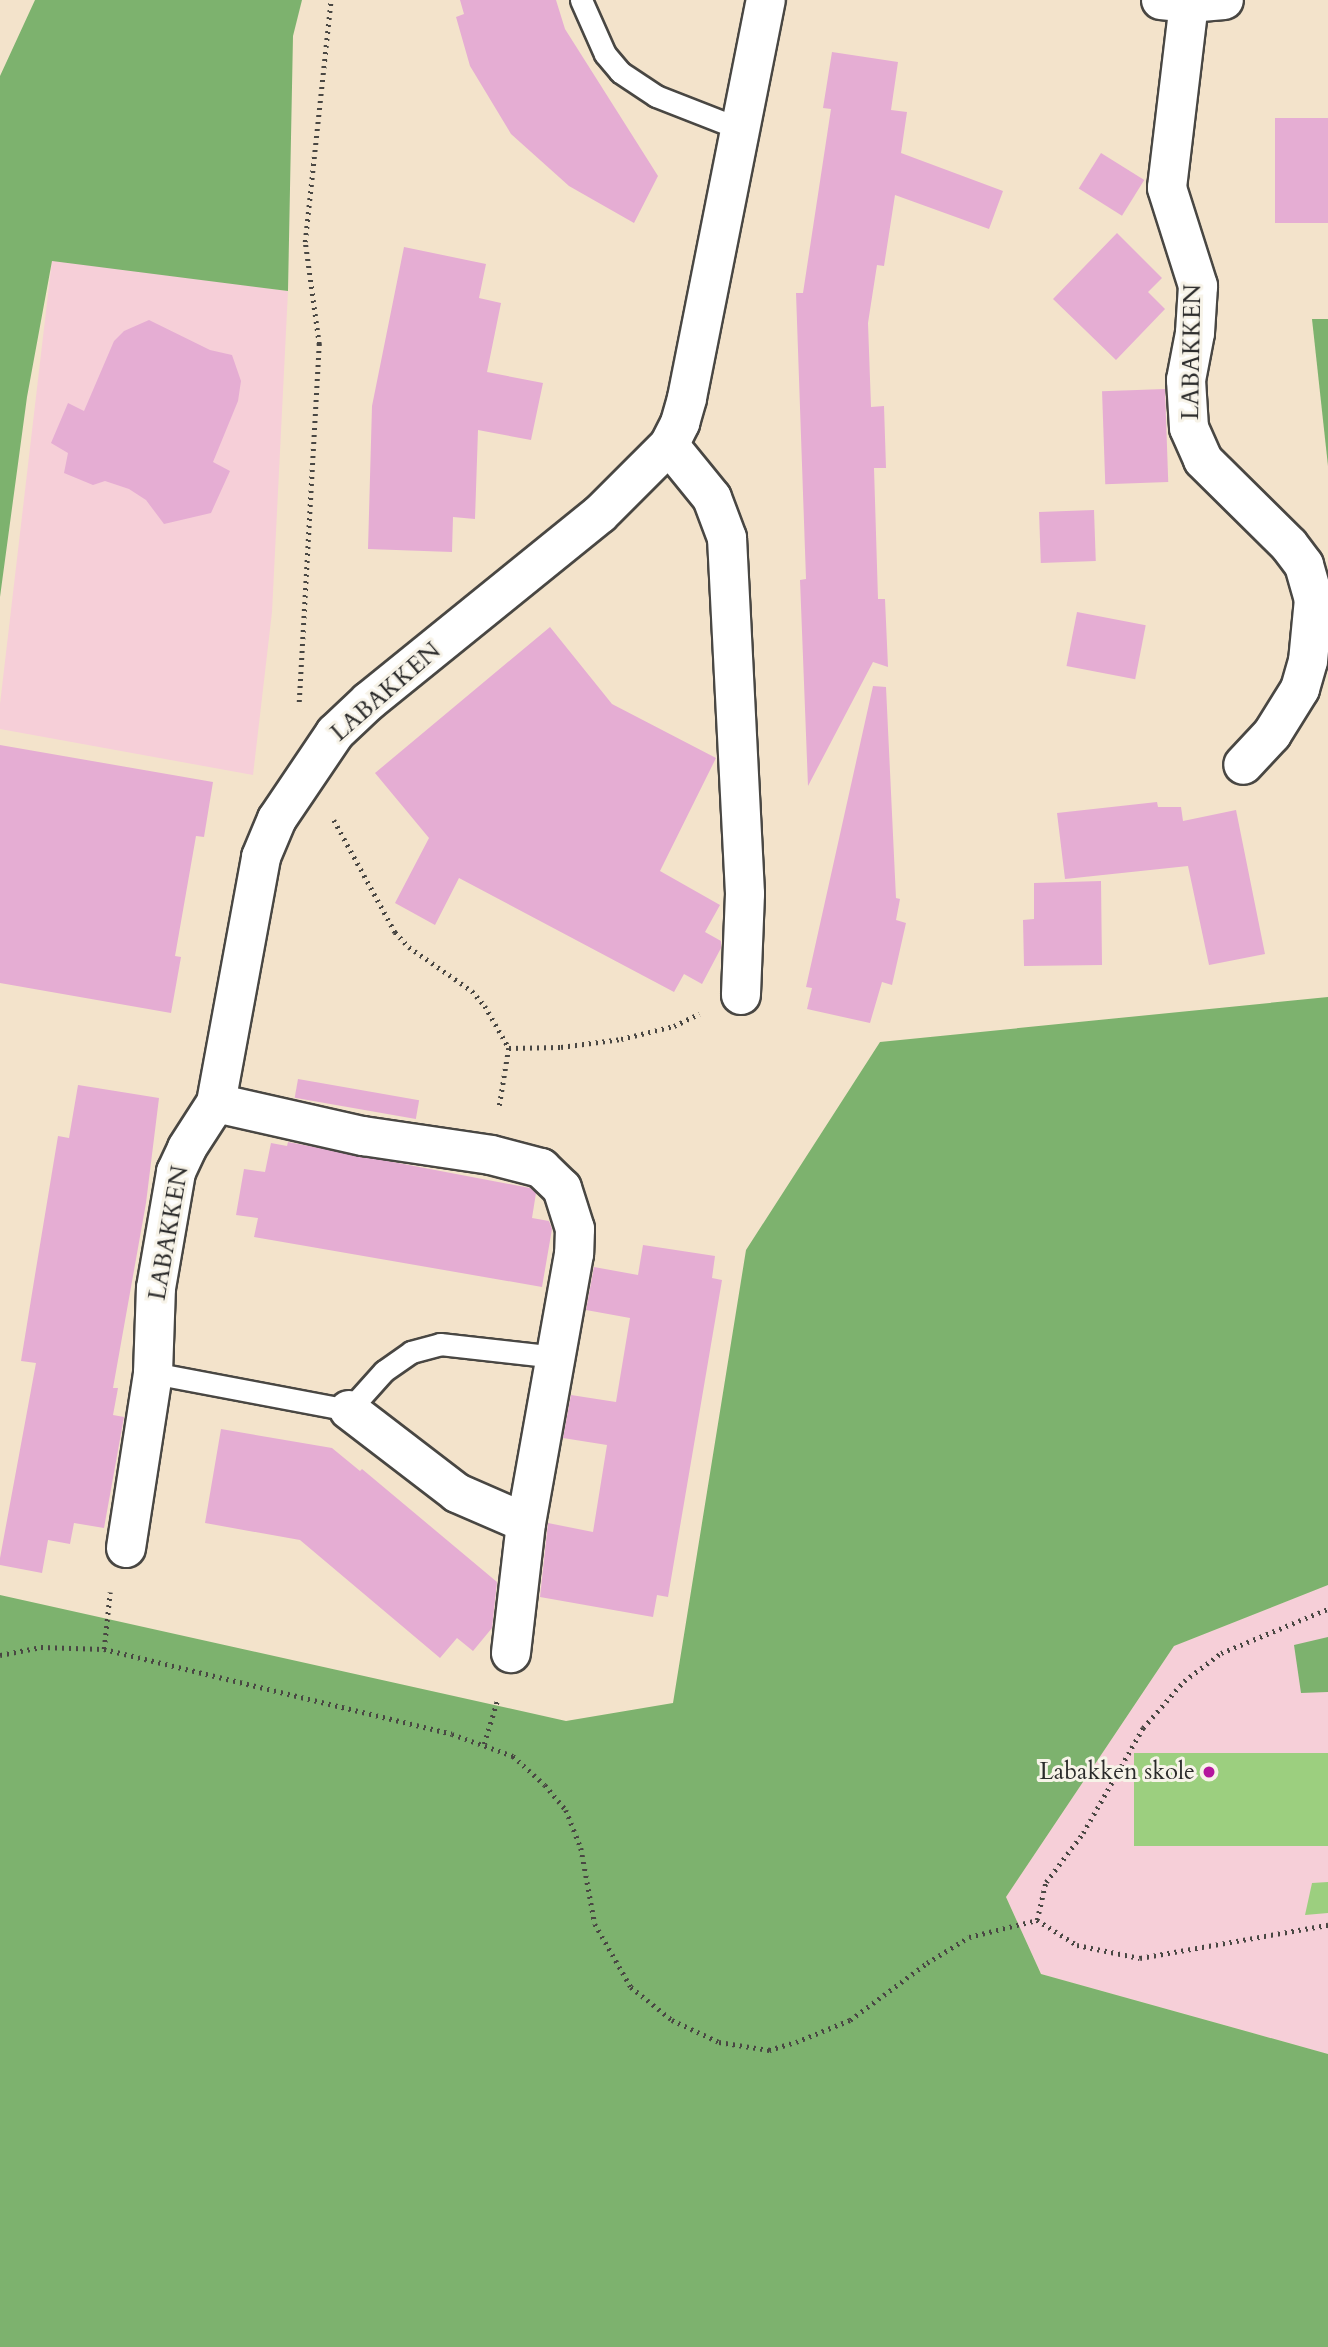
<!DOCTYPE html>
<style>
body{margin:0}
#map{position:relative;width:1328px;height:2347px;overflow:hidden;background:#f3e3cb;font-family:Cardo,serif}
div>[style]{position:absolute}
.built>*{inset:0;background:#f6cfd8}
.green>*{inset:0;background:#9ccf7f;transform-origin:0 0}
.forest>*{inset:0;background:#7db26e}
.building>*{inset:0;background:#e5add3;transform-origin:0 0}
.path>*{height:4.5px;margin-top:-2.25px;transform-origin:0;background:repeating-linear-gradient(90deg,#494743 0 2px,transparent 0 7px)}
.roads{filter:drop-shadow(2px 0 #494743) drop-shadow(-2px 0 #494743) drop-shadow(0 2px #494743) drop-shadow(0 -2px #494743)}
.service>*{height:21px;margin:-10.5px;padding:0 10.5px;transform-origin:10.5px;border-radius:10.5px;background:#fff}
.minor>*{height:38px;margin:-19px;padding:0 19px;transform-origin:19px;border-radius:19px;background:#fff}
.dots>*{width:19px;height:19px;translate:-50% -50%;box-sizing:border-box;border:4px solid #f7f3e8;border-radius:50%}
span{translate:-50% -50%;white-space:nowrap;text-align:center;line-height:1.15;-webkit-text-stroke:6px #f7f3e8;paint-order:stroke}
.street-label{font-size:24px;color:#2b2b2b}
.poi-label{font-size:24px;color:#2b2b2b}
.right{translate:-100% -50%;text-align:right}
</style>
<div id="map">
<div class="built">
<i style="clip-path:polygon(52px 260px,288px 291px,272px 612px,253px 775px,0 729px,0 704px)"></i>
<i style="clip-path:polygon(1328px 1585px,1328px 2054px,1041px 1974px,1006px 1897px,1174px 1646px)"></i>
</div>
<div class="green">
<i style="left:1328px;top:1753px;width:93px;height:194px;rotate:90deg"></i>
<i style="clip-path:polygon(1328px 1882px,1328px 1913px,1305px 1915px,1312px 1883px)"></i>
</div>
<div class="forest">
<i style="clip-path:polygon(35px 0,302px 0,293px 36px,288px 291px,52px 261px,27px 397px,0 597px,0 76px)"></i>
<i style="clip-path:polygon(1312px 319px,1328px 319px,1328px 466px)"></i>
<i style="clip-path:polygon(1328px 997px,1328px 1585px,1174px 1646px,1006px 1897px,1041px 1974px,1328px 2054px,1328px 2347px,0 2347px,0 1595px,566px 1721px,673px 1703px,746px 1250px,880px 1042px)"></i>
<i style="clip-path:polygon(1328px 1637px,1328px 1692px,1301px 1693px,1294px 1645px)"></i>
</div>
<div class="building">
<i style="clip-path:polygon(460px 0,556px 0,565px 29px,658px 176px,634px 223px,569px 186px,511px 134px,470px 66px,456px 17px,464px 14px)"></i>
<i style="clip-path:polygon(832px 52px,898px 62px,891px 110px,907px 112px,901px 153px,1003px 191px,989px 229px,895px 195px,884px 266px,877px 265px,868px 323px,871px 407px,884px 406px,886px 468px,874px 468px,878px 599px,885px 599px,888px 667px,873px 662px,808px 786px,800px 580px,806px 579px,796px 293px,803px 293px,831px 109px,823px 108px)"></i>
<i style="left:1328px;top:118px;width:105px;height:53px;rotate:90deg"></i>
<i style="left:1101px;top:153px;width:51px;height:42px;rotate:32deg"></i>
<i style="clip-path:polygon(1117px 233px,1162px 278px,1148px 292px,1165px 309px,1116px 360px,1053px 299px)"></i>
<i style="clip-path:polygon(404px 247px,486px 264px,479px 298px,501px 303px,487px 372px,543px 383px,531px 440px,478px 430px,475px 519px,453px 517px,452px 552px,368px 549px,372px 406px)"></i>
<i style="clip-path:polygon(149px 320px,210px 350px,232px 355px,241px 381px,238px 401px,213px 462px,230px 471px,211px 513px,164px 524px,146px 500px,129px 489px,105px 481px,93px 485px,64px 473px,68px 453px,51px 443px,68px 403px,84px 411px,114px 341px,124px 331px)"></i>
<i style="left:1165px;top:389px;width:93px;height:63px;rotate:88deg"></i>
<i style="left:1094px;top:510px;width:51px;height:55px;rotate:88deg"></i>
<i style="left:1077px;top:612px;width:70px;height:55px;rotate:11deg"></i>
<i style="clip-path:polygon(550px 627px,612px 704px,716px 758px,660px 871px,720px 905px,705px 932px,721px 941px,721px 948px,702px 984px,684px 974px,674px 992px,459px 878px,435px 925px,395px 903px,429px 838px,375px 773px)"></i>
<i style="clip-path:polygon(873px 686px,886px 687px,896px 898px,900px 899px,896px 920px,906px 923px,892px 985px,882px 982px,870px 1023px,807px 1009px,812px 988px,806px 987px)"></i>
<i style="clip-path:polygon(0 745px,213px 782px,204px 837px,196px 836px,175px 956px,181px 957px,171px 1013px,0 983px)"></i>
<i style="clip-path:polygon(1157px 802px,1158px 807px,1181px 807px,1183px 821px,1236px 810px,1265px 954px,1209px 965px,1188px 866px,1065px 879px,1057px 813px)"></i>
<i style="clip-path:polygon(1101px 881px,1102px 965px,1024px 966px,1023px 920px,1034px 919px,1034px 883px)"></i>
<i style="left:298px;top:1079px;width:123px;height:19px;rotate:10deg"></i>
<i style="clip-path:polygon(78px 1085px,159px 1098px,146px 1203px,113px 1388px,118px 1388px,113px 1415px,124px 1417px,104px 1528px,74px 1523px,70px 1544px,48px 1540px,42px 1573px,0 1565px,0 1558px,36px 1363px,21px 1361px,35px 1275px,58px 1136px,69px 1138px)"></i>
<i style="clip-path:polygon(288px 1142px,530px 1188px,536px 1193px,532px 1218px,549px 1221px,552px 1229px,542px 1287px,254px 1237px,258px 1218px,236px 1215px,244px 1169px,265px 1172px,271px 1143px,287px 1146px)"></i>
<i style="clip-path:polygon(643px 1245px,715px 1256px,712px 1278px,722px 1280px,668px 1597px,657px 1595px,653px 1617px,540px 1597px,548px 1523px,593px 1532px,607px 1445px,563px 1438px,571px 1395px,616px 1402px,630px 1318px,586px 1310px,594px 1267px,638px 1275px)"></i>
<i style="clip-path:polygon(221px 1429px,332px 1448px,360px 1471px,362px 1469px,497px 1582px,492px 1628px,473px 1651px,457px 1638px,440px 1658px,300px 1540px,205px 1523px)"></i>
</div>
<div class="path">
<i style="left:299px;top:702px;width:359px;rotate:-86.8deg"></i>
<i style="left:319px;top:344px;width:103px;rotate:-97.8deg"></i>
<i style="left:305px;top:242px;width:243px;rotate:-83.9deg"></i>
<i style="left:334px;top:820px;width:128px;rotate:61.4deg"></i>
<i style="left:395px;top:932px;width:21px;rotate:47deg"></i>
<i style="left:409px;top:947px;width:77px;rotate:34.9deg"></i>
<i style="left:472px;top:991px;width:20px;rotate:49deg"></i>
<i style="left:485px;top:1006px;width:48px;rotate:60.3deg"></i>
<i style="left:509px;top:1048px;width:62px;rotate:99.3deg"></i>
<i style="left:509px;top:1048px;width:52px;rotate:-1.1deg"></i>
<i style="left:561px;top:1047px;width:61px;rotate:-7.6deg"></i>
<i style="left:621px;top:1039px;width:55px;rotate:-13.8deg"></i>
<i style="left:674px;top:1026px;width:28px;rotate:-26deg"></i>
<i style="left:104px;top:1649px;width:57px;rotate:-84deg"></i>
<i style="left:0;top:1655px;width:42px;rotate:-11deg"></i>
<i style="left:41px;top:1647px;width:63px;rotate:1.8deg"></i>
<i style="left:104px;top:1649px;width:358px;rotate:13.7deg"></i>
<i style="left:452px;top:1734px;width:65px;rotate:19.8deg"></i>
<i style="left:513px;top:1756px;width:43px;rotate:42.2deg"></i>
<i style="left:545px;top:1785px;width:33px;rotate:50deg"></i>
<i style="left:566px;top:1810px;width:41px;rotate:68.5deg"></i>
<i style="left:581px;top:1848px;width:77px;rotate:79.6deg"></i>
<i style="left:595px;top:1924px;width:73px;rotate:60.3deg"></i>
<i style="left:631px;top:1987px;width:53px;rotate:38.8deg"></i>
<i style="left:672px;top:2020px;width:52px;rotate:25.1deg"></i>
<i style="left:719px;top:2042px;width:51px;rotate:9.1deg"></i>
<i style="left:769px;top:2050px;width:28px;rotate:-17deg"></i>
<i style="left:796px;top:2042px;width:58px;rotate:-22.2deg"></i>
<i style="left:850px;top:2020px;width:96px;rotate:-36.5deg"></i>
<i style="left:927px;top:1963px;width:49px;rotate:-31.8deg"></i>
<i style="left:969px;top:1937px;width:70px;rotate:-14deg"></i>
<i style="left:484px;top:1744px;width:48px;rotate:-73.1deg"></i>
<i style="left:1037px;top:1920px;width:39px;rotate:-77deg"></i>
<i style="left:1046px;top:1882px;width:61px;rotate:-52.9deg"></i>
<i style="left:1083px;top:1833px;width:121px;rotate:-60.3deg"></i>
<i style="left:1143px;top:1728px;width:62px;rotate:-48.9deg"></i>
<i style="left:1184px;top:1681px;width:46px;rotate:-37.1deg"></i>
<i style="left:1221px;top:1653px;width:116px;rotate:-22.4deg"></i>
<i style="left:1037px;top:1920px;width:47px;rotate:32deg"></i>
<i style="left:1077px;top:1945px;width:64px;rotate:11.7deg"></i>
<i style="left:1140px;top:1958px;width:191px;rotate:-10deg"></i>
</div>
<div class="roads">
<div class="service">
<i style="left:581px;top:0;width:59px;rotate:66deg"></i>
<i style="left:605px;top:54px;width:23px;rotate:50deg"></i>
<i style="left:620px;top:72px;width:43px;rotate:33.7deg"></i>
<i style="left:656px;top:96px;width:90px;rotate:21.4deg"></i>
<i style="left:153px;top:1373px;width:199px;rotate:10.7deg"></i>
<i style="left:349px;top:1410px;width:52px;rotate:-48.1deg"></i>
<i style="left:384px;top:1371px;width:33px;rotate:-35deg"></i>
<i style="left:411px;top:1352px;width:30px;rotate:-15deg"></i>
<i style="left:440px;top:1344px;width:117px;rotate:6.4deg"></i>
</div>
<div class="minor">
<i style="left:1161px;top:0;width:28px;rotate:6deg"></i>
<i style="left:1189px;top:3px;width:35px;rotate:-5deg"></i>
<i style="left:1189px;top:3px;width:186px;rotate:96.8deg"></i>
<i style="left:1167px;top:188px;width:103px;rotate:72.4deg"></i>
<i style="left:1198px;top:286px;width:47px;rotate:93.7deg"></i>
<i style="left:1195px;top:333px;width:48px;rotate:100.8deg"></i>
<i style="left:1186px;top:380px;width:48px;rotate:86.4deg"></i>
<i style="left:1189px;top:428px;width:35px;rotate:66deg"></i>
<i style="left:1203px;top:460px;width:121px;rotate:44.7deg"></i>
<i style="left:1289px;top:545px;width:25px;rotate:53deg"></i>
<i style="left:1304px;top:565px;width:35px;rotate:74deg"></i>
<i style="left:1314px;top:599px;width:62px;rotate:95.5deg"></i>
<i style="left:1308px;top:661px;width:29px;rotate:106deg"></i>
<i style="left:1300px;top:689px;width:53px;rotate:121.9deg"></i>
<i style="left:1272px;top:734px;width:42px;rotate:133.1deg"></i>
<i style="left:669px;top:445px;width:68px;rotate:50.9deg"></i>
<i style="left:712px;top:498px;width:43px;rotate:69.4deg"></i>
<i style="left:727px;top:538px;width:356px;rotate:87.1deg"></i>
<i style="left:745px;top:894px;width:101px;rotate:92.3deg"></i>
<i style="left:216px;top:1103px;width:151px;rotate:12.7deg"></i>
<i style="left:363px;top:1136px;width:129px;rotate:8.4deg"></i>
<i style="left:491px;top:1155px;width:52px;rotate:14.6deg"></i>
<i style="left:541px;top:1168px;width:29px;rotate:44deg"></i>
<i style="left:562px;top:1188px;width:43px;rotate:72.4deg"></i>
<i style="left:575px;top:1229px;width:25px;rotate:92deg"></i>
<i style="left:574px;top:1254px;width:273px;rotate:100.1deg"></i>
<i style="left:526px;top:1523px;width:131px;rotate:96.6deg"></i>
<i style="left:349px;top:1410px;width:136px;rotate:37.5deg"></i>
<i style="left:457px;top:1493px;width:75px;rotate:23.5deg"></i>
<i style="left:126px;top:1548px;width:177px;rotate:-81.2deg"></i>
<i style="left:153px;top:1373px;width:85px;rotate:-88deg"></i>
<i style="left:156px;top:1288px;width:118px;rotate:-80.2deg"></i>
<i style="left:176px;top:1172px;width:26px;rotate:-65deg"></i>
<i style="left:187px;top:1148px;width:54px;rotate:-57.2deg"></i>
<i style="left:216px;top:1103px;width:250px;rotate:-79.6deg"></i>
<i style="left:261px;top:857px;width:41px;rotate:-67.2deg"></i>
<i style="left:277px;top:819px;width:104px;rotate:-56deg"></i>
<i style="left:335px;top:733px;width:47px;rotate:-43.3deg"></i>
<i style="left:369px;top:701px;width:297px;rotate:-39deg"></i>
<i style="left:600px;top:514px;width:98px;rotate:-45deg"></i>
<i style="left:669px;top:445px;width:25px;rotate:-63deg"></i>
<i style="left:680px;top:423px;width:26px;rotate:-74deg"></i>
<i style="left:687px;top:398px;width:406px;rotate:-78.8deg"></i>
</div>
</div>
<div class="dots">
<i style="left:1209px;top:1772px;background:#b5179e"></i>
</div>
<div class="street-label">
<span style="left:1192px;top:352px;rotate:-89deg">LABAKKEN</span>
<span style="left:386px;top:692px;rotate:-41deg">LABAKKEN</span>
<span style="left:169px;top:1233px;rotate:-80deg">LABAKKEN</span>
</div>
<div class="poi-label">
<span class="right" style="left:1195px;top:1772px">Labakken skole</span>
</div>
</div>
